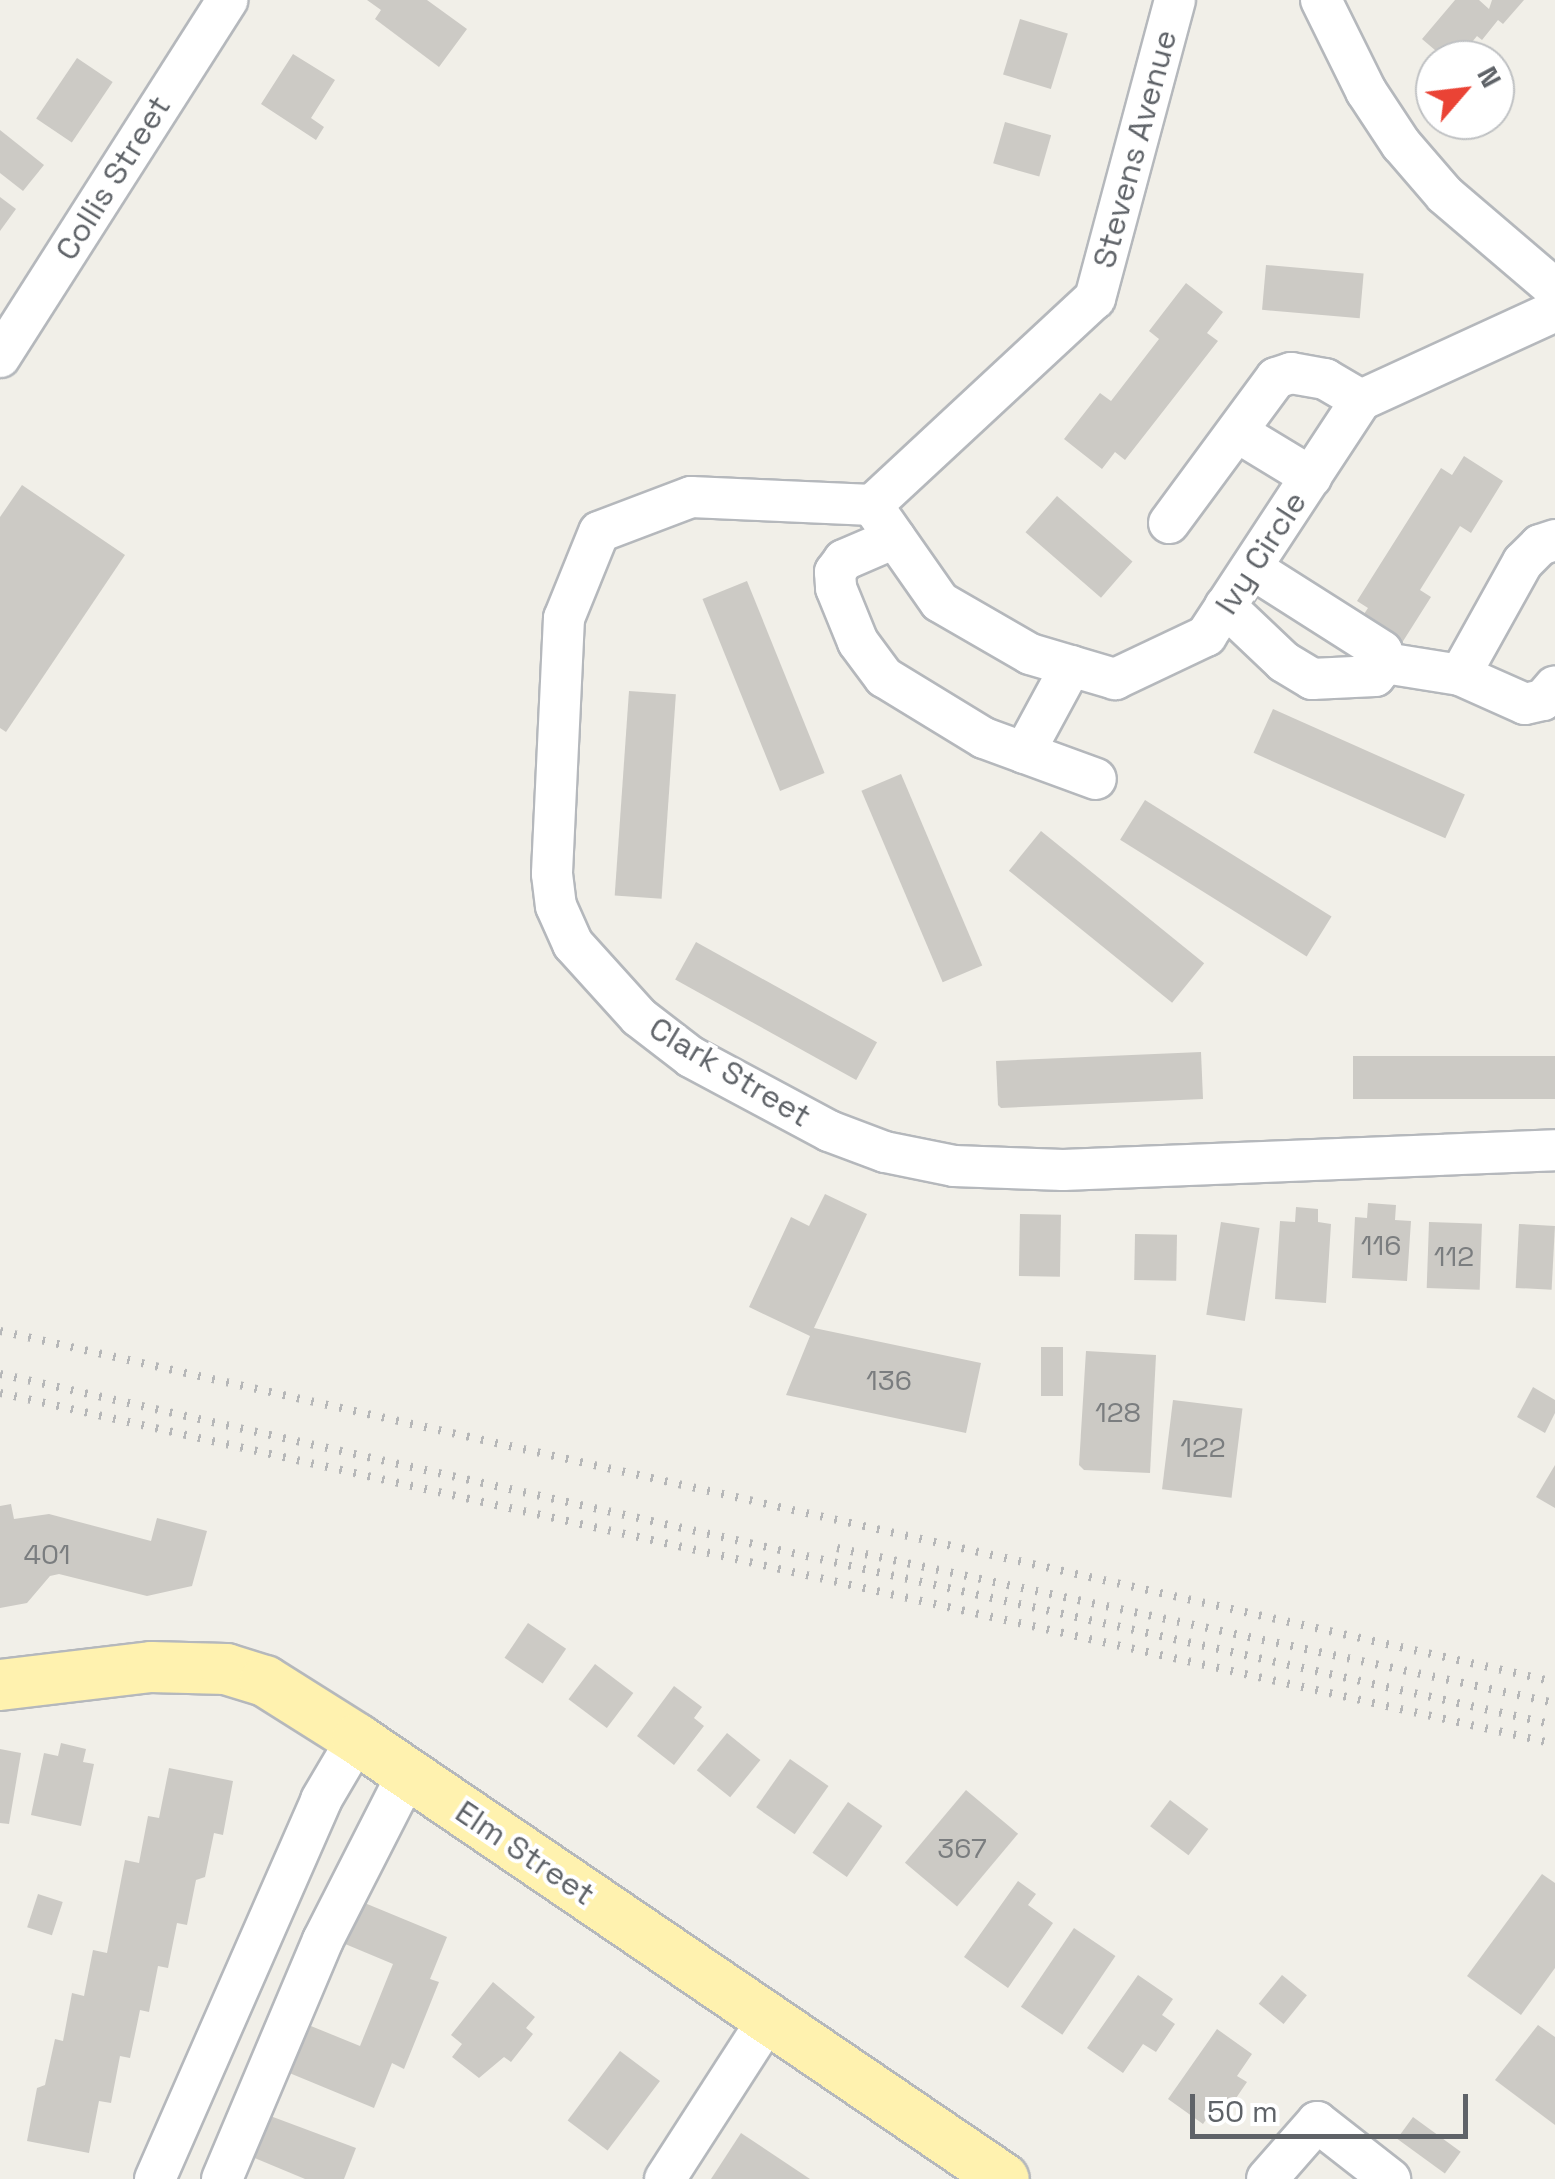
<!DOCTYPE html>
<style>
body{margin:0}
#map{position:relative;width:1555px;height:2179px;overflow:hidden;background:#f1efe8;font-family:"Space Grotesk",sans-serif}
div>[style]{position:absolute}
.building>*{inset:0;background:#cccac5;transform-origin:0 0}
.roads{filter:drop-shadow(2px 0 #b5b8bc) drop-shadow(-2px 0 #b5b8bc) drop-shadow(0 2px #b5b8bc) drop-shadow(0 -2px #b5b8bc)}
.minor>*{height:40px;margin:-20px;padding:0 20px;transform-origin:20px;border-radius:20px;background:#fff}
.major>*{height:50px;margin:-25px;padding:0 25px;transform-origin:25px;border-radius:25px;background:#fff2af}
.rail>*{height:8px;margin-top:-4px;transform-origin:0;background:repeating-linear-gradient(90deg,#b6b7b8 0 2.5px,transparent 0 14.5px)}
span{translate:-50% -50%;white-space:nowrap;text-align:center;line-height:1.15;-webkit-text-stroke:8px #fff;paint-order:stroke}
.number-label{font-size:28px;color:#7a7d7f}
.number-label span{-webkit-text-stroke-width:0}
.street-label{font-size:32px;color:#5f6368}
.north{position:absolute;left:1415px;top:40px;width:100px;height:100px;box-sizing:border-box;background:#fff;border:2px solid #bfc1c3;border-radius:50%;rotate:62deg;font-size:28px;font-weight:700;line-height:40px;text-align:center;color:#5f6368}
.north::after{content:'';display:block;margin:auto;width:35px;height:45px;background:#ea4335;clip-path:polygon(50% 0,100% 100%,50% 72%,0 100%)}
.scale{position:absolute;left:1190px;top:2094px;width:278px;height:45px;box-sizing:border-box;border:5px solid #5f6368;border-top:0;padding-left:12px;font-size:30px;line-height:35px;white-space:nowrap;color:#5f6368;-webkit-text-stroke:8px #fff;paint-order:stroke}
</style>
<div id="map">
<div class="building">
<i style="clip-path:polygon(367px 0,427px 0,467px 29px,439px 67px,375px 19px,381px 10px)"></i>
<i style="clip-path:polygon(1455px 0,1479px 0,1489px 9px,1492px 0,1524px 0,1503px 24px,1498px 20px,1482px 40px,1477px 36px,1463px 53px,1452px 44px,1442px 56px,1422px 39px)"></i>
<i style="left:1020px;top:19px;width:50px;height:58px;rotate:17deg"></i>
<i style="clip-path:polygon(293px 54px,335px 80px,311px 118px,324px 127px,316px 140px,261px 104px)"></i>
<i style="left:77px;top:58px;width:43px;height:73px;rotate:34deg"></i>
<i style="left:1005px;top:122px;width:48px;height:43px;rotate:16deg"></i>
<i style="clip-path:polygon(0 130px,44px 165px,23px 191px,0 173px)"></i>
<i style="clip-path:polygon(0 197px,16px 209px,0 231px)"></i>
<i style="left:1266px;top:265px;width:98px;height:45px;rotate:5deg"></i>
<i style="clip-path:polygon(1186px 283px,1223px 312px,1207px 333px,1218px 341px,1125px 460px,1115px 452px,1102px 469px,1064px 439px,1100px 393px,1111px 401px,1159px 339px,1149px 331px)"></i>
<i style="clip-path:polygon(1464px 456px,1503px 481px,1471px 533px,1460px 526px,1420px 590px,1431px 597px,1400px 646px,1360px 620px,1368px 608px,1357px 601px,1441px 468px,1452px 475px)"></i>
<i style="clip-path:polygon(22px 485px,125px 555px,6px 732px,0 728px,0 517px)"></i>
<i style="left:1057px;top:496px;width:100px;height:48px;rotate:41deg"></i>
<i style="left:747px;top:581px;width:207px;height:48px;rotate:68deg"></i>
<i style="left:629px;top:691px;width:47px;height:205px;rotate:4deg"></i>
<i style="left:1273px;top:709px;width:210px;height:48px;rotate:24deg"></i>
<i style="left:901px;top:774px;width:208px;height:43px;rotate:67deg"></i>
<i style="left:1145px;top:800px;width:220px;height:47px;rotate:32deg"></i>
<i style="left:1041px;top:831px;width:210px;height:51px;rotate:39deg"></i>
<i style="left:696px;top:942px;width:207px;height:43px;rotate:29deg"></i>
<i style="clip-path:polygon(1201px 1052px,1203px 1099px,1001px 1108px,998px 1105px,996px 1061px)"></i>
<i style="left:1555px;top:1056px;width:43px;height:202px;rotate:90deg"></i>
<i style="clip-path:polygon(825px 1194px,867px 1214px,814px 1328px,981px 1363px,966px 1433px,786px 1395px,810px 1336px,749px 1307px,791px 1217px,809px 1226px)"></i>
<i style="clip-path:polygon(1368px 1203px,1396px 1205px,1395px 1220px,1411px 1221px,1407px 1281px,1352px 1278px,1355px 1217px,1367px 1218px)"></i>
<i style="clip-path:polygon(1296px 1207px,1318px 1209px,1318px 1222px,1331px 1224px,1326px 1303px,1275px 1299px,1280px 1221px,1295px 1222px)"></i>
<i style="left:1020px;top:1214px;width:41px;height:62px;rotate:1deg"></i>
<i style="left:1221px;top:1222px;width:39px;height:94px;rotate:9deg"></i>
<i style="left:1429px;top:1222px;width:53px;height:66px;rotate:2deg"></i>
<i style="left:1519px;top:1224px;width:36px;height:64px;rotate:3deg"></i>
<i style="left:1135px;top:1234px;width:42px;height:46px;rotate:1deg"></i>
<i style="left:1041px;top:1347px;width:22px;height:49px"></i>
<i style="clip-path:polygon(1086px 1351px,1156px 1355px,1150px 1473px,1084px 1470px,1079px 1465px)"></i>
<i style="clip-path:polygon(1533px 1387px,1555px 1400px,1555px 1413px,1545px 1433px,1517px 1417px)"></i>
<i style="left:1173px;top:1400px;width:70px;height:90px;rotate:7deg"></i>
<i style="clip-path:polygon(1555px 1465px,1555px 1508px,1536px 1497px)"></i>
<i style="clip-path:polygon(11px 1504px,14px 1519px,49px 1514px,151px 1541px,157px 1518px,207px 1531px,192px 1586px,147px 1596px,59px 1574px,50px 1576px,27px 1603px,0 1608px,0 1506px)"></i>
<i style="left:528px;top:1623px;width:46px;height:42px;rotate:34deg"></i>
<i style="left:595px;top:1664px;width:48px;height:44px;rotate:37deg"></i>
<i style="clip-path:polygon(674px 1686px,702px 1707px,694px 1718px,704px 1726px,674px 1765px,637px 1736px)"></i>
<i style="left:727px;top:1733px;width:43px;height:48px;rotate:39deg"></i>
<i style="clip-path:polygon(61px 1743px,86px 1749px,83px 1762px,94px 1764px,81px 1826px,31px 1815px,44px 1753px,58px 1756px)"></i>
<i style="clip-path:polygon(0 1749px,21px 1753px,9px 1824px,0 1823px)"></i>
<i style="left:790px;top:1759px;width:47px;height:59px;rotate:35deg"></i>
<i style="clip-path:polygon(169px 1768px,233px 1781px,223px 1835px,214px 1833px,205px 1877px,196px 1880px,187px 1925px,177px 1923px,168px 1968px,158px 1966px,149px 2012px,140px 2010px,130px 2058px,120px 2056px,111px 2103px,99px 2101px,89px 2153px,27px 2141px,37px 2088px,45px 2085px,55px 2039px,63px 2041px,72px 1993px,84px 1996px,93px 1950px,107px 1953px,125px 1860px,139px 1863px,148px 1816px,159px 1818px)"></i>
<i style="left:966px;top:1790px;width:68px;height:95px;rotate:40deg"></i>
<i style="left:1170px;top:1800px;width:48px;height:33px;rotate:37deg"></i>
<i style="left:848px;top:1802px;width:42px;height:62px;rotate:35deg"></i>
<i style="clip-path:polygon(1542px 1874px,1555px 1883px,1555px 1968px,1521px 2015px,1467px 1976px)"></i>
<i style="clip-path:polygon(1018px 1881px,1036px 1894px,1028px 1905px,1053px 1923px,1008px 1988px,964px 1957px)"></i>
<i style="left:38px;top:1894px;width:26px;height:35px;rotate:18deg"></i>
<i style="clip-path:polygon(355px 1899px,447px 1937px,430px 1979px,439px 1982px,404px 2069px,392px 2063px,374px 2108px,287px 2072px,306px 2024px,360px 2046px,393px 1964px,338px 1941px)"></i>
<i style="left:1074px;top:1928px;width:50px;height:95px;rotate:34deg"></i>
<i style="clip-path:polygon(1138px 1975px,1173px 1999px,1162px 2015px,1175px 2024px,1156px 2052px,1143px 2044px,1123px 2073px,1087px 2048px)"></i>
<i style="left:1282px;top:1975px;width:32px;height:37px;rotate:39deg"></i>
<i style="clip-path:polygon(493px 1982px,535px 2017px,526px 2028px,533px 2034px,511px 2062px,504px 2057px,479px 2078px,452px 2057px,462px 2044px,451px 2035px)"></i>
<i style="clip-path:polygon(1538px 2025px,1555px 2037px,1555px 2125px,1495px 2080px)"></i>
<i style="clip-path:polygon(1217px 2029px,1252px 2054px,1237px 2076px,1247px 2082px,1230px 2107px,1220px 2099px,1203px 2124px,1168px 2099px)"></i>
<i style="left:620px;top:2051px;width:50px;height:87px;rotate:37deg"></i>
<i style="clip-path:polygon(265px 2114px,356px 2148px,344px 2179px,305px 2179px,250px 2156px)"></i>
<i style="left:1413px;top:2117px;width:59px;height:27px;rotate:36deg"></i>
<i style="clip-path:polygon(741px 2133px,810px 2179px,711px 2179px)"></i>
</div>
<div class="roads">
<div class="minor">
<i style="left:1175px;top:0;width:309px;rotate:105deg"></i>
<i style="left:1095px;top:298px;width:304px;rotate:137.1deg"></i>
<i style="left:872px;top:505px;width:118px;rotate:55deg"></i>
<i style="left:940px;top:602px;width:104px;rotate:30deg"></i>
<i style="left:1030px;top:654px;width:89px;rotate:16.4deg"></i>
<i style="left:1115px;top:679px;width:101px;rotate:-25.3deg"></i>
<i style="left:1206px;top:636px;width:282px;rotate:-56.7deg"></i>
<i style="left:1361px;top:400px;width:213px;rotate:-24.6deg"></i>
<i style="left:1321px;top:0;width:102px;rotate:63.7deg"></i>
<i style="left:1366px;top:91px;width:64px;rotate:56.6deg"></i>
<i style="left:1401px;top:144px;width:67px;rotate:49.2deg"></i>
<i style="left:1445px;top:195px;width:145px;rotate:40.5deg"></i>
<i style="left:0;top:357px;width:423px;rotate:-57.5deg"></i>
<i style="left:1237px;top:432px;width:87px;rotate:31.3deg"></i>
<i style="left:872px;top:505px;width:181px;rotate:-177.5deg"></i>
<i style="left:691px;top:497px;width:98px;rotate:159.2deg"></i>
<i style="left:599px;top:532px;width:93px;rotate:112.1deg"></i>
<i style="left:564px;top:618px;width:256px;rotate:92.7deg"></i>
<i style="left:552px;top:874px;width:32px;rotate:83deg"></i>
<i style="left:556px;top:906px;width:42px;rotate:65.9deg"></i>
<i style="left:573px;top:944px;width:98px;rotate:47.9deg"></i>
<i style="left:639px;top:1017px;width:66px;rotate:37.6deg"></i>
<i style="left:691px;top:1057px;width:157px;rotate:28.2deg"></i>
<i style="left:829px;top:1131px;width:60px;rotate:20.6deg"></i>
<i style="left:885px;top:1152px;width:70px;rotate:11.5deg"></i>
<i style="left:954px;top:1166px;width:109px;rotate:2.1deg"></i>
<i style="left:1063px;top:1170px;width:492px;rotate:-2.3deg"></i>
<i style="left:1169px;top:523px;width:180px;rotate:-53.6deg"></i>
<i style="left:1276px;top:378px;width:16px;rotate:-18deg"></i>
<i style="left:1291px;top:373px;width:35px;rotate:10deg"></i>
<i style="left:1325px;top:379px;width:42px;rotate:30.3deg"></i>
<i style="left:895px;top:538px;width:56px;rotate:156.7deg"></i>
<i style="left:844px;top:560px;width:15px;rotate:127deg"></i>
<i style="left:835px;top:572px;width:16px;rotate:86deg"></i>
<i style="left:836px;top:588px;width:58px;rotate:67.8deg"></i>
<i style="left:858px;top:642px;width:44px;rotate:53.4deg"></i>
<i style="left:884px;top:677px;width:117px;rotate:31.4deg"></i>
<i style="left:984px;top:738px;width:119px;rotate:20.1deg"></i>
<i style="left:1225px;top:606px;width:81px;rotate:43.5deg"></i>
<i style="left:1284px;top:662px;width:33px;rotate:31deg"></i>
<i style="left:1312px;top:679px;width:63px;rotate:-2.7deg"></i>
<i style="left:1375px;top:676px;width:16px;rotate:-52deg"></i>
<i style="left:1385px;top:663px;width:12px;rotate:-104deg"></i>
<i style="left:1382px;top:651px;width:155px;rotate:-147.6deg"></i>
<i style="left:1385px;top:663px;width:76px;rotate:9.1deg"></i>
<i style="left:1460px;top:675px;width:71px;rotate:24deg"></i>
<i style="left:1525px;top:704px;width:18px;rotate:-13deg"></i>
<i style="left:1543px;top:700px;width:18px;rotate:-49deg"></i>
<i style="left:1460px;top:675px;width:129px;rotate:-60.9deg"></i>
<i style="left:1523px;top:562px;width:24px;rotate:-45deg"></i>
<i style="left:1540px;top:545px;width:16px;rotate:-18deg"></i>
<i style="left:1024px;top:753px;width:99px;rotate:-61.6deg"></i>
<i style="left:155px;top:2179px;width:414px;rotate:-66.3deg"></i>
<i style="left:321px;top:1800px;width:71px;rotate:-59.5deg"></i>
<i style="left:222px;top:2179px;width:259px;rotate:-67.1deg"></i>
<i style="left:323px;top:1940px;width:187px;rotate:-63deg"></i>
<i style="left:665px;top:2179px;width:190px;rotate:-57.2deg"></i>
<i style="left:1267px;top:2179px;width:76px;rotate:-48.7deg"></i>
<i style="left:1317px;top:2122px;width:93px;rotate:38deg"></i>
</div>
<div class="major">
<i style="left:0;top:1685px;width:152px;rotate:-6.8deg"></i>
<i style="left:151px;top:1667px;width:75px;rotate:1.5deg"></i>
<i style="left:226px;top:1669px;width:41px;rotate:17.1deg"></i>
<i style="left:265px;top:1681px;width:109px;rotate:32.2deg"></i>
<i style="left:357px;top:1739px;width:782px;rotate:34.22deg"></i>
</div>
</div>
<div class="rail">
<i style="left:0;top:1331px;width:1594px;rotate:12.72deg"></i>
<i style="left:0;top:1374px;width:1594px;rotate:12.72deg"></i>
<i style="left:0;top:1393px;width:1594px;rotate:12.72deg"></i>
<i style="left:837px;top:1548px;width:735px;rotate:12.18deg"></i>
</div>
<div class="number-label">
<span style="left:1381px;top:1245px">116</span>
<span style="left:1454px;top:1256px">112</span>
<span style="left:889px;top:1380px">136</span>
<span style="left:1118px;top:1412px">128</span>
<span style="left:1203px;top:1447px">122</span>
<span style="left:47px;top:1554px">401</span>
<span style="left:962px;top:1848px">367</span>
</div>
<div class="street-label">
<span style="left:1135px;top:149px;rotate:-75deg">Stevens Avenue</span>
<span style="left:113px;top:178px;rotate:-58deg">Collis Street</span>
<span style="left:1261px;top:553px;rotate:-57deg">Ivy Circle</span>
<span style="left:730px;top:1072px;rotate:31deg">Clark Street</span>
<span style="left:525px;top:1853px;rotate:34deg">Elm Street</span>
</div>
<div class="north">N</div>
<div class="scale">50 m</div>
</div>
